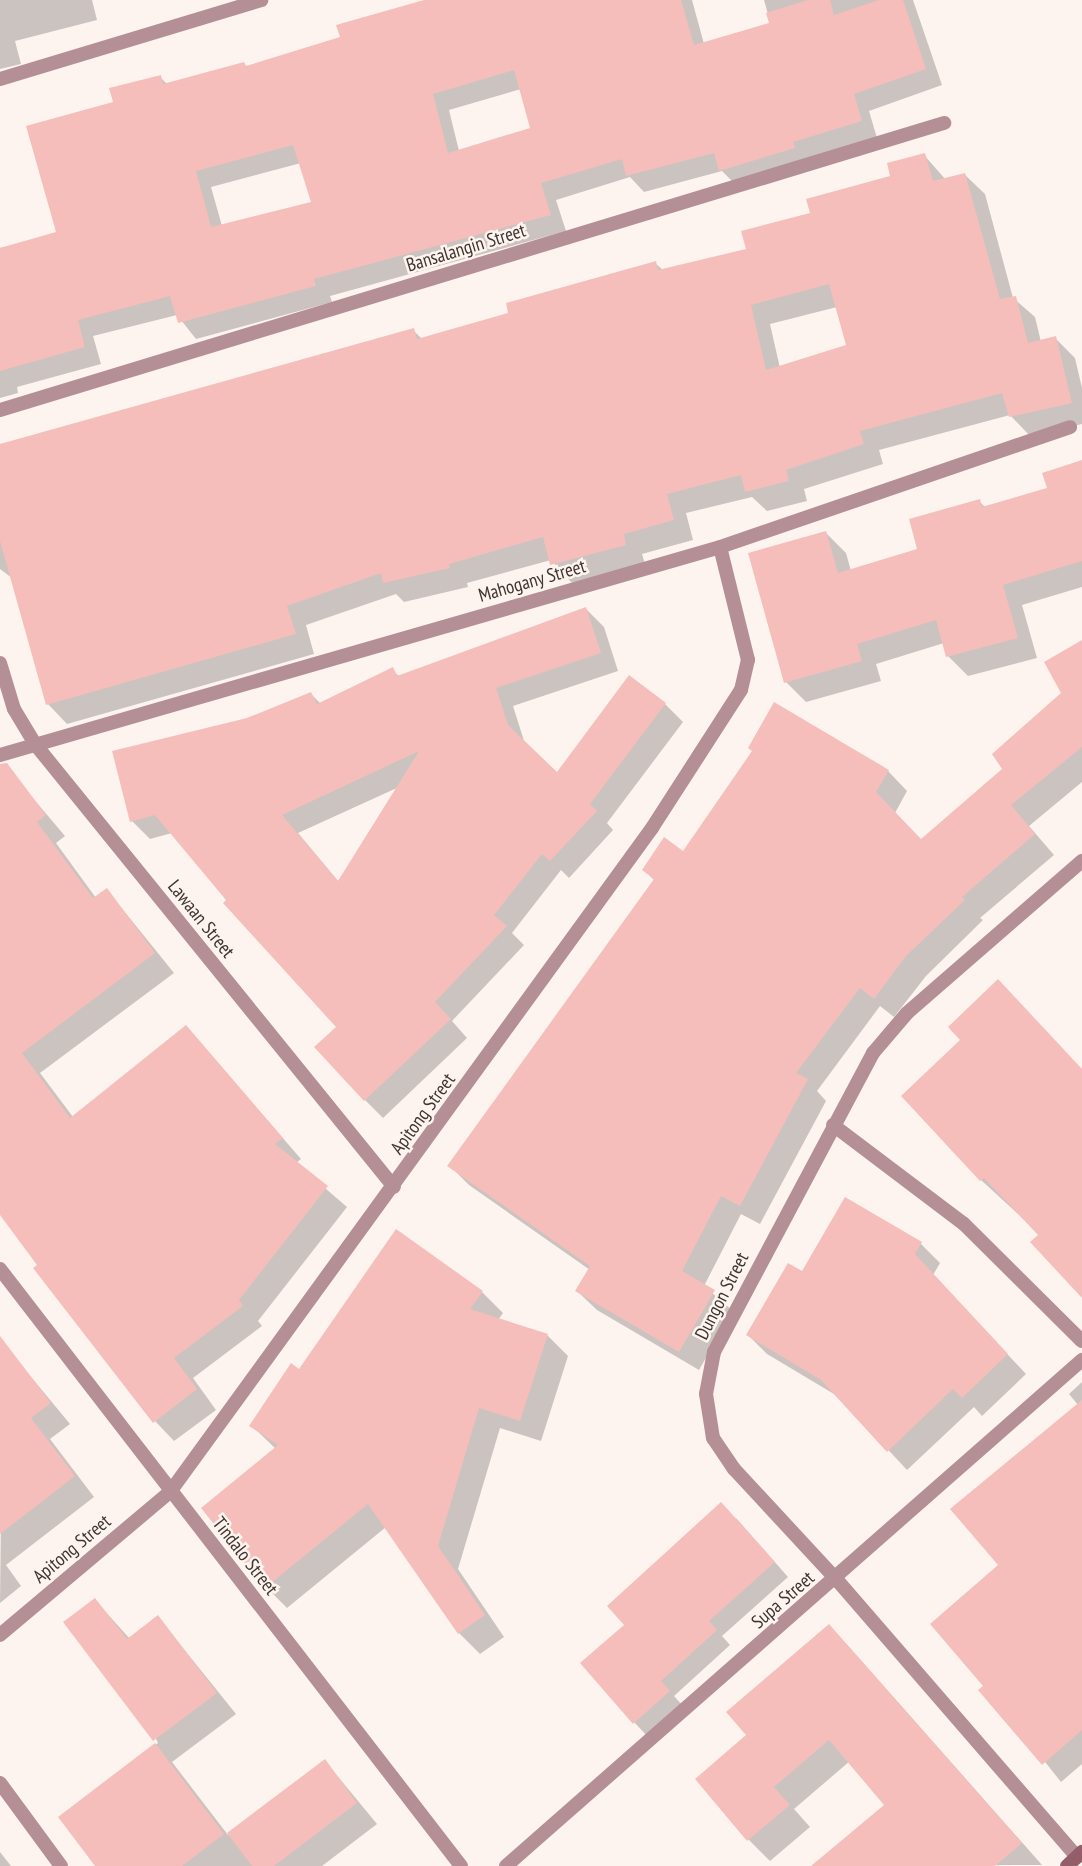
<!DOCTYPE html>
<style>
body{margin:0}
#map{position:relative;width:1082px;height:1866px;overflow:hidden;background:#fef4ef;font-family:"PT Sans Narrow",sans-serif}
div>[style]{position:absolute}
.shadow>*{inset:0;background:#0003}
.building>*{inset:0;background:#f5bebb}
.minor>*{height:14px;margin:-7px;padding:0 7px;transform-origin:7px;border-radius:7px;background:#b58f96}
.secondary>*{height:14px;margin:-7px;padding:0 7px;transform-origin:7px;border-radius:7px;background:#935d69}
span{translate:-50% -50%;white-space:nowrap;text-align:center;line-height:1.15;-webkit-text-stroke:5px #fef4ef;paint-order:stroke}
.street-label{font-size:19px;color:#3e3530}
</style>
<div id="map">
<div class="shadow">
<i style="clip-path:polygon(0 0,92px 0,97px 20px,15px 41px,21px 64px,0 69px)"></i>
<i style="clip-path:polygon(evenodd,426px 0,692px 0,704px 44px,771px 25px,764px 0,913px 0,942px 85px,869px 111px,877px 138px,737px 186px,722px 171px,644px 192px,630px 177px,556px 200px,566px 231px,330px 296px,332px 302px,196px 339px,177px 315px,93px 336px,101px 364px,17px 387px,18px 393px,0 398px,0 248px,58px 234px,115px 103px,160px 77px,168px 85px,248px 68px,342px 38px,426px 0,521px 89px,532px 129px,459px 151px,449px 110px,521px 89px,426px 0,301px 163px,313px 203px,222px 226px,211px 187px,301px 163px)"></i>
<i style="clip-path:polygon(evenodd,924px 155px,946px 180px,965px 175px,985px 194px,1013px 298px,1035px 317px,1041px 342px,1055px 338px,1075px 358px,1082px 388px,1082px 424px,1030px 436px,1010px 415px,879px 450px,883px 464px,804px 489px,807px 501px,767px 511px,752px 497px,686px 513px,693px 540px,642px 554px,645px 564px,572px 583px,551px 560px,467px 583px,468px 587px,404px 602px,396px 594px,306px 625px,314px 654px,67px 724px,48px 704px,12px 578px,0 569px,0 446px,413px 330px,422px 339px,511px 315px,655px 263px,663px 270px,748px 251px,892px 177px,924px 155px,837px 307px,848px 346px,780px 368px,770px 324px,837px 307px)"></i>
<i style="clip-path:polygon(1082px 462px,1082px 587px,1022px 605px,1037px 658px,968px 676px,948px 656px,944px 643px,876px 664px,881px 681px,806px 702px,786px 682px,826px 533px,846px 553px,851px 571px,919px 550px,979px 501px,986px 508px,1049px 489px)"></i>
<i style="clip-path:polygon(evenodd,586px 609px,604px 627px,618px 671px,513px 706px,525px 744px,557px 774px,665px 704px,683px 722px,607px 823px,613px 830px,569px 878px,561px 870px,512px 933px,524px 945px,452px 1021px,467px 1038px,383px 1118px,365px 1100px,338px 1027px,172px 833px,150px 839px,132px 821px,248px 719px,311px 694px,321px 704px,392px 670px,400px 677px,586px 609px,399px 787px,339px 882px,298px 833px,399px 787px)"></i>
<i style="clip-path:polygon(1082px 642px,1082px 782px,1029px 826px,1054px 855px,980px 918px,983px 920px,926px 976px,894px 1017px,880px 1006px,817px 1091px,826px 1101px,760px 1224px,741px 1214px,704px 1286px,733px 1311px,699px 1370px,597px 1310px,577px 1291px,590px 1270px,469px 1185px,449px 1165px,655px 881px,644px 870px,888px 771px,907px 791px,895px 813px,921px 841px,1005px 769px,1064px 693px)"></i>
<i style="clip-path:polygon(15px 777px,65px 836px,56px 843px,96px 898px,107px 890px,174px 973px,40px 1073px,73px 1117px,186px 1027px,301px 1159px,296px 1163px,347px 1207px,258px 1321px,262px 1326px,193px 1378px,216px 1410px,174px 1441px,155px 1421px,0 1212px,0 781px)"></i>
<i style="clip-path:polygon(1082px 1070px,1082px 1296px,1041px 1235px,981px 1180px)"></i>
<i style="clip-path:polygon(920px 1243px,940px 1263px,933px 1275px,1026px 1374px,982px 1416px,974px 1407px,907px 1470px,839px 1397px,767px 1354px,748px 1335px,803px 1274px)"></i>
<i style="clip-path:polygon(482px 1292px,503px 1313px,498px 1320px,547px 1335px,568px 1356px,541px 1441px,500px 1428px,458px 1569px,504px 1637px,480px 1654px,459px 1633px,386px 1527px,287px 1608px,266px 1587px,276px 1449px,251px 1425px,300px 1371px)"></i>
<i style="clip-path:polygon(3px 1343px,70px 1424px,50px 1439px,94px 1497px,6px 1565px,21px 1586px,0 1603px)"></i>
<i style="clip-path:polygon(1082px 1382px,1082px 1764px,1061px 1782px,985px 1686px,1000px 1565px,1078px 1405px,1069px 1394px)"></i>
<i style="clip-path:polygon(736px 1518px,788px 1577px,722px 1636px,730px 1645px,674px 1696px,683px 1706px,648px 1737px,634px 1722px,627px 1625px)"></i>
<i style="clip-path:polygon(95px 1600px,130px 1639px,158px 1617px,236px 1714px,172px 1762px,228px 1835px,325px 1761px,377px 1824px,322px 1866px,97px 1866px,60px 1817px,158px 1743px)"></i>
<i style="clip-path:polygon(829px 1626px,850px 1648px,1042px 1865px,814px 1866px,887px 1805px,850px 1761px,794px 1809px,810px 1827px,770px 1861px,749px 1840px,697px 1780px,748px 1736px)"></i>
<i style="clip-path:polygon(0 1852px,11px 1866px,0 1866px)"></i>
</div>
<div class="building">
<i style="clip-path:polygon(evenodd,424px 0,681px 0,694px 45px,769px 23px,766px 13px,808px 0,830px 0,834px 15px,879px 0,903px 0,926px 69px,854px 94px,862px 121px,793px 142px,795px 148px,719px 171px,714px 153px,626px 176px,622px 159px,541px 183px,551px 215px,314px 279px,316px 286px,178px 323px,170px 296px,78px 320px,85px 347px,0 371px,0 248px,56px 232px,26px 126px,113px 102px,109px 88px,161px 75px,163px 84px,244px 62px,246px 66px,340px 37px,336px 25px,424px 0,514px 70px,530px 128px,448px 153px,433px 94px,514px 70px,424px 0,293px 145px,311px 202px,211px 227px,196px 171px,293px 145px)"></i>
<i style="clip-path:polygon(evenodd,925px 153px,933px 181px,965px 173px,1000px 299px,1016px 296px,1028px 343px,1056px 336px,1072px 403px,1009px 417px,1002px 393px,860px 431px,864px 444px,786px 470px,789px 481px,745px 492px,741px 475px,667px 494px,674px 520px,624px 534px,626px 545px,550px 565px,543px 537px,449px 564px,450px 568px,383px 583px,381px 573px,287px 606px,296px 634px,46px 705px,0 541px,0 444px,414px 328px,417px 339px,508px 313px,506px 303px,656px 261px,658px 270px,746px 249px,741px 231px,810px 213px,806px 199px,890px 176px,887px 163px,925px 153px,829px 284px,846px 345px,766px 370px,751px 305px,829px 284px)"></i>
<i style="clip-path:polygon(1082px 460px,1082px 561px,1003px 585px,1018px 638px,946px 657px,936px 620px,857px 644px,862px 661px,784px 683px,748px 553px,826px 531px,838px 573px,917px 549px,909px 519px,980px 499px,982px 507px,1047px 488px,1042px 473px)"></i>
<i style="clip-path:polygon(evenodd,586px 607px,601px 653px,496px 688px,508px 725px,557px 772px,629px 675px,666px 703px,590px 804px,597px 811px,550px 861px,542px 854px,494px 915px,507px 926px,435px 1002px,451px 1019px,364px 1101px,314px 1047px,336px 1027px,223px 903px,226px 900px,155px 815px,130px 822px,112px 751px,247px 718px,311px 692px,317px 704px,393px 667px,397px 676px,586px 607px,419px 751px,338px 881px,282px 815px,419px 751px)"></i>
<i style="clip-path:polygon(1082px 640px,1082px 747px,1011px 805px,1035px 834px,962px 897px,965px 900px,906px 956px,874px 999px,860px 988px,796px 1073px,808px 1079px,740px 1206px,721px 1196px,682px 1271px,715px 1290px,679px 1352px,575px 1291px,590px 1266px,447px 1166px,654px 879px,642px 870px,664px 837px,683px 851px,752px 751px,748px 748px,774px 702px,889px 770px,876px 792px,921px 839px,1002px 769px,992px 754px,1061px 693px,1044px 662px)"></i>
<i style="clip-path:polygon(7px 763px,46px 815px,37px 822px,93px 898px,107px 888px,155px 953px,22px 1053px,70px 1118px,186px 1025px,283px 1138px,275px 1144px,328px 1186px,239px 1300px,243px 1306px,174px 1358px,197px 1389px,153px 1423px,33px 1268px,37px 1265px,0 1215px,0 764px)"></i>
<i style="clip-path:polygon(998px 979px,1082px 1069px,1082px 1298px,1030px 1242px,1038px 1235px,984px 1178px,980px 1181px,901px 1096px,960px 1040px,948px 1027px)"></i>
<i style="clip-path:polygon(845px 1197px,922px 1242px,915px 1254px,1008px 1354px,962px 1398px,953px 1389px,887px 1452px,821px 1380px,746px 1335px,788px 1263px,802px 1271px)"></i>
<i style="clip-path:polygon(396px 1229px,483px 1291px,470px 1309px,548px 1334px,520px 1421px,479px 1408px,438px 1546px,485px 1615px,458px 1634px,368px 1504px,265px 1588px,201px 1508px,278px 1445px,249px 1426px,291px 1363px,299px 1369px)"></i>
<i style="clip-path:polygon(0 1336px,51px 1403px,31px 1418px,75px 1476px,0 1534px)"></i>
<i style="clip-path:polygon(1082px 1400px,1082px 1730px,1042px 1765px,978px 1690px,983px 1686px,930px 1624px,998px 1565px,950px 1509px)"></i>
<i style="clip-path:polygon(721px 1502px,775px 1562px,709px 1621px,717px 1630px,661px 1681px,670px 1691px,633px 1724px,580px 1663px,624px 1625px,607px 1606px)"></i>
<i style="clip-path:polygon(95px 1598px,127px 1639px,158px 1615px,217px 1693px,153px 1741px,63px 1622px)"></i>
<i style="clip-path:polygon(829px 1624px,1022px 1843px,995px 1866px,811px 1866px,884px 1805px,829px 1740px,774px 1787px,790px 1805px,747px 1841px,695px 1779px,746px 1735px,726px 1712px)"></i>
<i style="clip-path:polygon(155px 1743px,224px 1834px,182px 1866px,95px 1866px,58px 1817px)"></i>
<i style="clip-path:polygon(325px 1759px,357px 1803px,274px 1866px,252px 1866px,227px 1833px)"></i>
</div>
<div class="minor">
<i style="left:0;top:79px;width:273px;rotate:-16.8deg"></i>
<i style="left:0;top:410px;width:987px;rotate:-16.91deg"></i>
<i style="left:0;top:663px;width:48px;rotate:73.1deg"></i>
<i style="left:14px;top:709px;width:41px;rotate:59deg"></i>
<i style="left:35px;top:744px;width:570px;rotate:50.98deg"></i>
<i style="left:0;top:755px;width:749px;rotate:-16.11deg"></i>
<i style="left:720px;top:547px;width:370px;rotate:-18.9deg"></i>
<i style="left:833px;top:1125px;width:164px;rotate:37.1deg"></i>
<i style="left:964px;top:1224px;width:166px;rotate:44.8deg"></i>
<i style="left:0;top:1269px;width:754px;rotate:52.32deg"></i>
<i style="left:0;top:1635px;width:222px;rotate:-40.1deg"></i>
<i style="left:170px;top:1492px;width:820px;rotate:-54.02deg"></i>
<i style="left:652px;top:828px;width:164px;rotate:-57.2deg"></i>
<i style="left:741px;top:690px;width:31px;rotate:-77deg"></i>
<i style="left:748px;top:660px;width:116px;rotate:-103.9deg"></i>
<i style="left:0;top:1783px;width:103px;rotate:53.7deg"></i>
<i style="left:1077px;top:1857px;width:368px;rotate:-130.9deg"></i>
<i style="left:836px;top:1579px;width:150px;rotate:-132.8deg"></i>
<i style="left:734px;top:1469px;width:37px;rotate:-124deg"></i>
<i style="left:713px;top:1438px;width:45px;rotate:-99deg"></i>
<i style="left:706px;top:1394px;width:43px;rotate:-79.2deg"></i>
<i style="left:714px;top:1352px;width:339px;rotate:-62deg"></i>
<i style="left:873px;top:1053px;width:52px;rotate:-49.6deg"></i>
<i style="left:907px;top:1013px;width:232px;rotate:-41deg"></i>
<i style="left:506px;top:1866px;width:767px;rotate:-41.3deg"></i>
</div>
<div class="secondary">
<i style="left:1067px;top:1866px;width:21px;rotate:-43deg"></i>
</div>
<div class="street-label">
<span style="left:466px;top:248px;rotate:-17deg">Bansalangin Street</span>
<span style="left:532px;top:581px;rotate:-16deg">Mahogany Street</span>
<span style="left:201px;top:919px;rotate:51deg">Lawaan Street</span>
<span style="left:423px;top:1114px;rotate:-54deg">Apitong Street</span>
<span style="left:722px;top:1296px;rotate:-63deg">Dungon Street</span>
<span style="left:72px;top:1549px;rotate:-40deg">Apitong Street</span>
<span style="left:245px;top:1556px;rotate:52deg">Tindalo Street</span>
<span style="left:783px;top:1600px;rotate:-41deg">Supa Street</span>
</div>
</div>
